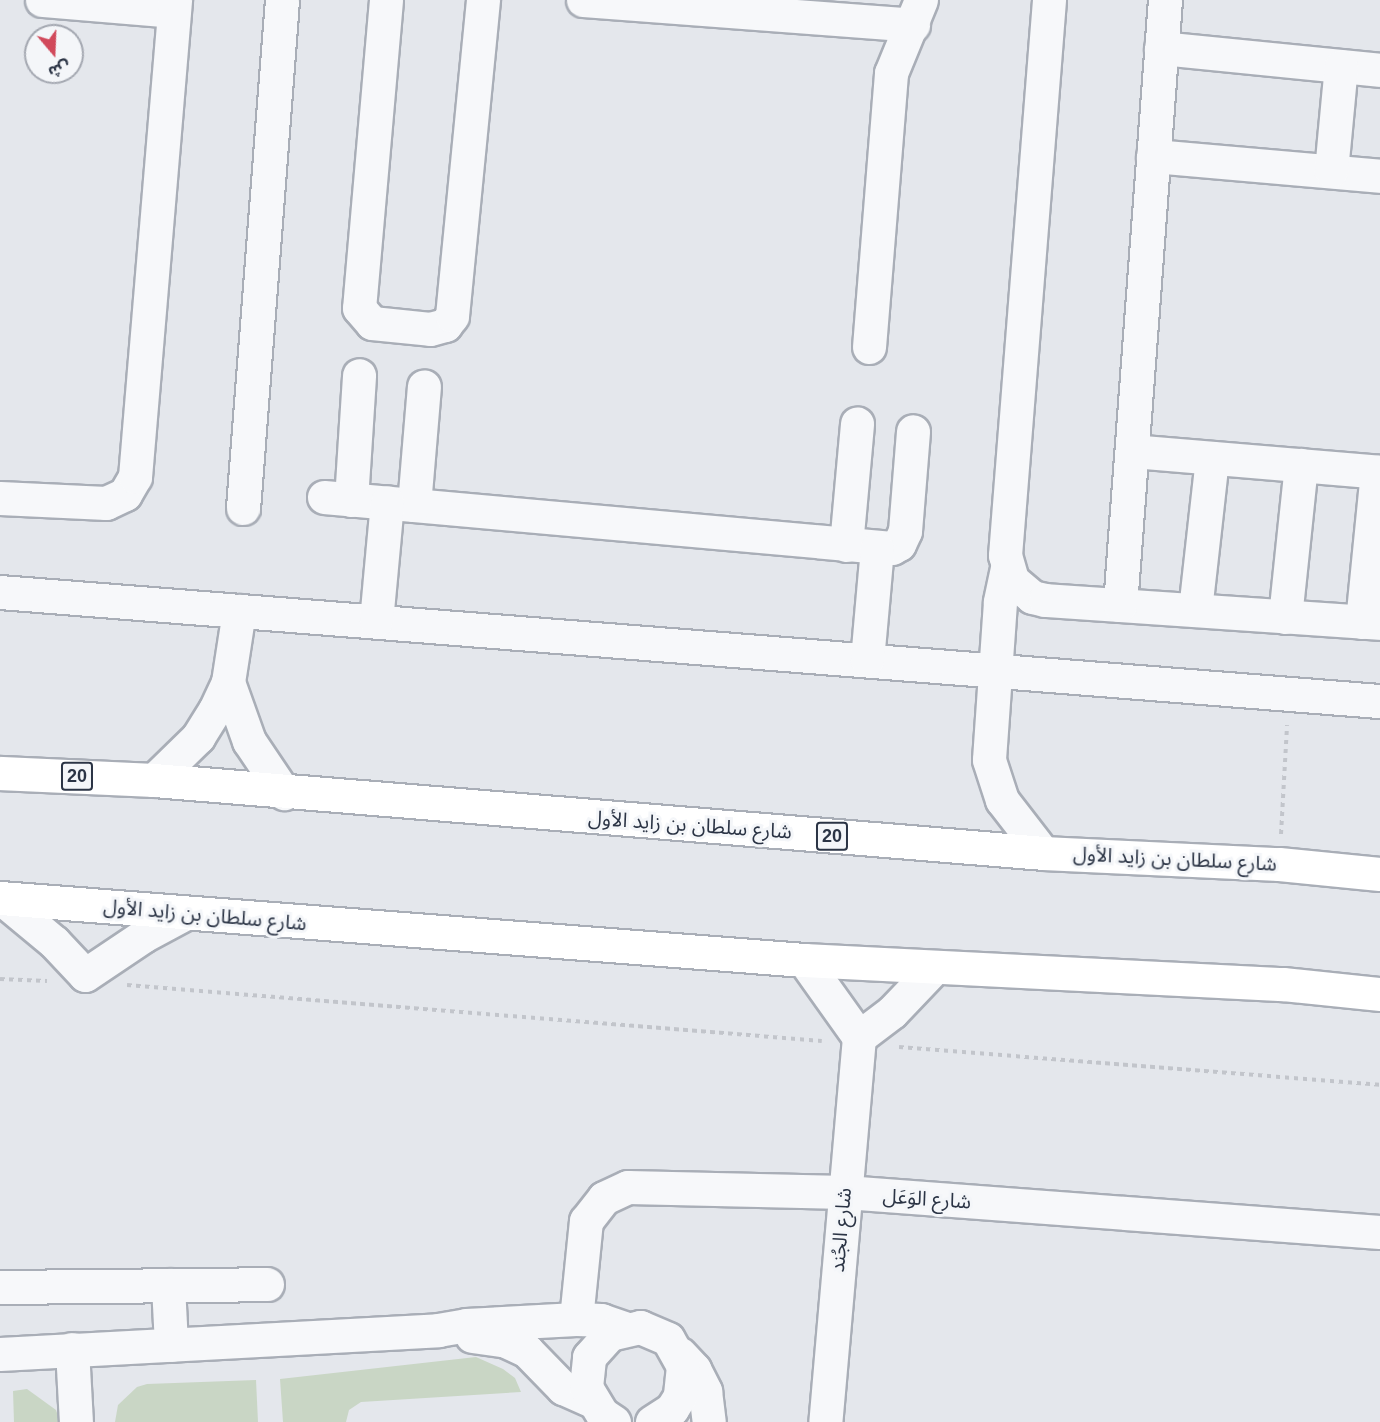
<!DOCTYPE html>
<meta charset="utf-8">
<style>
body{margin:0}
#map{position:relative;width:1380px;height:1422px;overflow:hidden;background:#e4e7ec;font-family:Helvetica,"Noto Sans Arabic",sans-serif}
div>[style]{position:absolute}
.green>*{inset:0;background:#c9d6c5}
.path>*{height:4px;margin-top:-2px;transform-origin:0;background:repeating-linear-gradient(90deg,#c2c5cb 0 4.5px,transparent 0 9px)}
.roads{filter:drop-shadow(2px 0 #a9aeb7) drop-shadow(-2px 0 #a9aeb7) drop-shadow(0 2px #a9aeb7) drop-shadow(0 -2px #a9aeb7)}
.minor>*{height:33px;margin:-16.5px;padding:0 16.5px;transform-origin:16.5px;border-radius:16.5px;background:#f7f8fa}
.major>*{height:33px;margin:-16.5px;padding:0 16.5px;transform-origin:16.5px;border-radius:16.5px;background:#fff}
span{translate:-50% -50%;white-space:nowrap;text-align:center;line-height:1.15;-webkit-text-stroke:6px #f4f6f9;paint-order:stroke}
.shield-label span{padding:2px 4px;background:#f4f6f9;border:2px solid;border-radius:4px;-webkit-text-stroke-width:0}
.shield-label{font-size:18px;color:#2b3445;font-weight:700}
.street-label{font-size:20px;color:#2b3445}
.north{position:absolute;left:24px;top:24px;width:60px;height:60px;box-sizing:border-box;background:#f4f6f9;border:2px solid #a4a8b1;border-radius:50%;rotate:161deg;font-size:16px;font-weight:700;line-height:24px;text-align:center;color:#2b3445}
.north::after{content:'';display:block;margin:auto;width:21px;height:27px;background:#d1495b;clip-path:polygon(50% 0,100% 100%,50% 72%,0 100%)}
</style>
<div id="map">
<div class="green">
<i style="clip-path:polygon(476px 1357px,503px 1369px,515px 1378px,521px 1392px,361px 1402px,349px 1410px,346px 1422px,283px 1422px,280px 1379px)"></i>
<i style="clip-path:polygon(256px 1380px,258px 1422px,115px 1422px,118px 1405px,137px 1387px,147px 1384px)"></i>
<i style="clip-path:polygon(27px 1389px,56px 1410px,60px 1422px,14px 1422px,13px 1391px)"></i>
</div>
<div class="path">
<i style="left:1281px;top:834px;width:109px;rotate:-86.8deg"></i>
<i style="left:0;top:979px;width:47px;rotate:2.4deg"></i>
<i style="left:127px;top:985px;width:697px;rotate:4.61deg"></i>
<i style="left:899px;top:1047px;width:482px;rotate:4.5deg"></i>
</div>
<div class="roads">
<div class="minor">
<i style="left:42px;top:0;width:132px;rotate:4.8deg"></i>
<i style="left:386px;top:0;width:309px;rotate:95deg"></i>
<i style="left:359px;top:308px;width:20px;rotate:49deg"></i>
<i style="left:372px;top:323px;width:58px;rotate:5.9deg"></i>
<i style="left:430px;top:329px;width:16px;rotate:-15deg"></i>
<i style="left:445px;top:325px;width:11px;rotate:-52deg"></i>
<i style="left:452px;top:316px;width:318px;rotate:-84.4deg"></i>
<i style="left:583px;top:0;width:331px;rotate:4.3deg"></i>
<i style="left:1049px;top:0;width:557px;rotate:94.53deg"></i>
<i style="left:1005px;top:555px;width:26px;rotate:74deg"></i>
<i style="left:1012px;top:580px;width:26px;rotate:40deg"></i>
<i style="left:1032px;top:597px;width:13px;rotate:13deg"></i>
<i style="left:1045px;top:600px;width:336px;rotate:3.9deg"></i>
<i style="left:1161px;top:48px;width:220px;rotate:5.7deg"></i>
<i style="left:1153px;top:156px;width:228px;rotate:5deg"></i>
<i style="left:1331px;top:171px;width:105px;rotate:-84.6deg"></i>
<i style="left:869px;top:347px;width:275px;rotate:-85.4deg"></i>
<i style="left:891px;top:73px;width:79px;rotate:-67.7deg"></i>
<i style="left:1132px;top:451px;width:249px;rotate:4.8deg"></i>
<i style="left:324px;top:497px;width:570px;rotate:5.13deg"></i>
<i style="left:892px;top:548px;width:8px;rotate:-30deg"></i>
<i style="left:899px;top:544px;width:14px;rotate:-65deg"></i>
<i style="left:905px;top:531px;width:100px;rotate:-85.4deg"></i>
<i style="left:0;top:498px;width:106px;rotate:2.7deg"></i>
<i style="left:106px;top:503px;width:21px;rotate:-25deg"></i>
<i style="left:125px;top:494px;width:20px;rotate:-60deg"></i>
<i style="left:135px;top:477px;width:479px;rotate:-85.2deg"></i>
<i style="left:351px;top:500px;width:125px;rotate:-86.3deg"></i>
<i style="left:414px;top:505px;width:119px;rotate:-85.2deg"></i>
<i style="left:243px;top:508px;width:509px;rotate:-85.61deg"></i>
<i style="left:846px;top:545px;width:122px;rotate:-84.8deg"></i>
<i style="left:1007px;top:568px;width:35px;rotate:102deg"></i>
<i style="left:1000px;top:602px;width:158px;rotate:94deg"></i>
<i style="left:989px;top:760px;width:42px;rotate:72deg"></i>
<i style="left:1002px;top:800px;width:67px;rotate:52.3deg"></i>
<i style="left:0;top:592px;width:1384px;rotate:4.52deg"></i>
<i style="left:1120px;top:605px;width:607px;rotate:-85.75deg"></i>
<i style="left:1195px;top:610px;width:153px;rotate:-83.6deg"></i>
<i style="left:1285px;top:617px;width:153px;rotate:-84deg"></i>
<i style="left:376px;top:621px;width:119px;rotate:-84.7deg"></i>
<i style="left:1362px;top:622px;width:151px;rotate:-84.3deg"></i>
<i style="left:867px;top:660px;width:112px;rotate:-84.9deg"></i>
<i style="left:228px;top:682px;width:63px;rotate:70.4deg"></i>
<i style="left:249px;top:741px;width:63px;rotate:56.1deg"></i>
<i style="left:154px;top:780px;width:62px;rotate:-44.3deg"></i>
<i style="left:198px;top:737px;width:32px;rotate:-58deg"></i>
<i style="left:215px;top:710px;width:31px;rotate:-65deg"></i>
<i style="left:228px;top:682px;width:72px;rotate:-81.2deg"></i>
<i style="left:1px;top:898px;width:69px;rotate:39.7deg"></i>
<i style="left:54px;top:942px;width:45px;rotate:46.8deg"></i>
<i style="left:85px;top:975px;width:70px;rotate:-33.9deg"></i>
<i style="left:143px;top:936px;width:47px;rotate:-28.2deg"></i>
<i style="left:804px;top:960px;width:95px;rotate:54.5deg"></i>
<i style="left:859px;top:1037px;width:386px;rotate:95deg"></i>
<i style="left:859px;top:1037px;width:41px;rotate:-37.1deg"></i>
<i style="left:892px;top:1012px;width:61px;rotate:-46.3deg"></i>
<i style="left:168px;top:1285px;width:60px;rotate:87.1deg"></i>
<i style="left:0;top:1287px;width:267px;rotate:-0.6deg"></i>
<i style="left:576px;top:1319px;width:99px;rotate:-84.2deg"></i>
<i style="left:586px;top:1221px;width:29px;rotate:-52deg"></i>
<i style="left:604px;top:1198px;width:26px;rotate:-25deg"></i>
<i style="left:628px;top:1187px;width:217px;rotate:1.3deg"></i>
<i style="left:845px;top:1192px;width:536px;rotate:4.28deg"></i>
<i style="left:472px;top:1336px;width:34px;rotate:8deg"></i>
<i style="left:506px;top:1341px;width:23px;rotate:25deg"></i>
<i style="left:527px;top:1351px;width:52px;rotate:45.8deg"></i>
<i style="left:563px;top:1388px;width:32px;rotate:24deg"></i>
<i style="left:72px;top:1349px;width:73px;rotate:86.9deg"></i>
<i style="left:0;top:1354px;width:439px;rotate:-3.1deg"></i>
<i style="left:438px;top:1330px;width:28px;rotate:-10deg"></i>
<i style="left:466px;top:1325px;width:110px;rotate:-3.1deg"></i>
<i style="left:576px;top:1319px;width:25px;rotate:2deg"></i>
<i style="left:601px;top:1320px;width:24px;rotate:19deg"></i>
<i style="left:680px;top:1354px;width:21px;rotate:47deg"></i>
<i style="left:694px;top:1369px;width:25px;rotate:63deg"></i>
<i style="left:705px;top:1391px;width:31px;rotate:83deg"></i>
<i style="left:614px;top:1422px;width:14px;rotate:-146deg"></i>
<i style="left:602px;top:1414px;width:31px;rotate:-121deg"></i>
<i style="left:586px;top:1387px;width:30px;rotate:-84deg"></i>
<i style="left:589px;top:1357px;width:31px;rotate:-48deg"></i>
<i style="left:610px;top:1334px;width:31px;rotate:-13deg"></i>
<i style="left:640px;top:1327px;width:30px;rotate:23deg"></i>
<i style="left:668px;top:1339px;width:31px;rotate:61deg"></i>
<i style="left:683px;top:1366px;width:30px;rotate:96deg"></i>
<i style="left:680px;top:1396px;width:15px;rotate:122deg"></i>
<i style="left:672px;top:1409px;width:24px;rotate:147deg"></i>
</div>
<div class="major">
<i style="left:0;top:773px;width:154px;rotate:2.6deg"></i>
<i style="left:154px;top:780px;width:892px;rotate:4.69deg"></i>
<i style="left:1043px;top:853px;width:236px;rotate:2.7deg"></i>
<i style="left:1279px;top:864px;width:101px;rotate:5.7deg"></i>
<i style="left:0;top:898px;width:806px;rotate:4.41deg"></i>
<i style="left:804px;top:960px;width:480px;rotate:2.9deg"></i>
<i style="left:1283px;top:984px;width:98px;rotate:5.9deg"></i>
</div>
</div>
<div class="shield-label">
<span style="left:77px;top:776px">20</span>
<span style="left:832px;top:836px">20</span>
</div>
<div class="street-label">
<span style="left:690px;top:825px;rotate:4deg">شارع سلطان بن زايد الأول</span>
<span style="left:1175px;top:859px;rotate:3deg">شارع سلطان بن زايد الأول</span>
<span style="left:205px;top:915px;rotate:5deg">شارع سلطان بن زايد الأول</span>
<span style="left:927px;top:1199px;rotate:4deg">شارع الوَعَل</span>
<span style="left:841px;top:1230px;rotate:-85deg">شارع الجُند</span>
</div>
<div class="north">ش</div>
</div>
